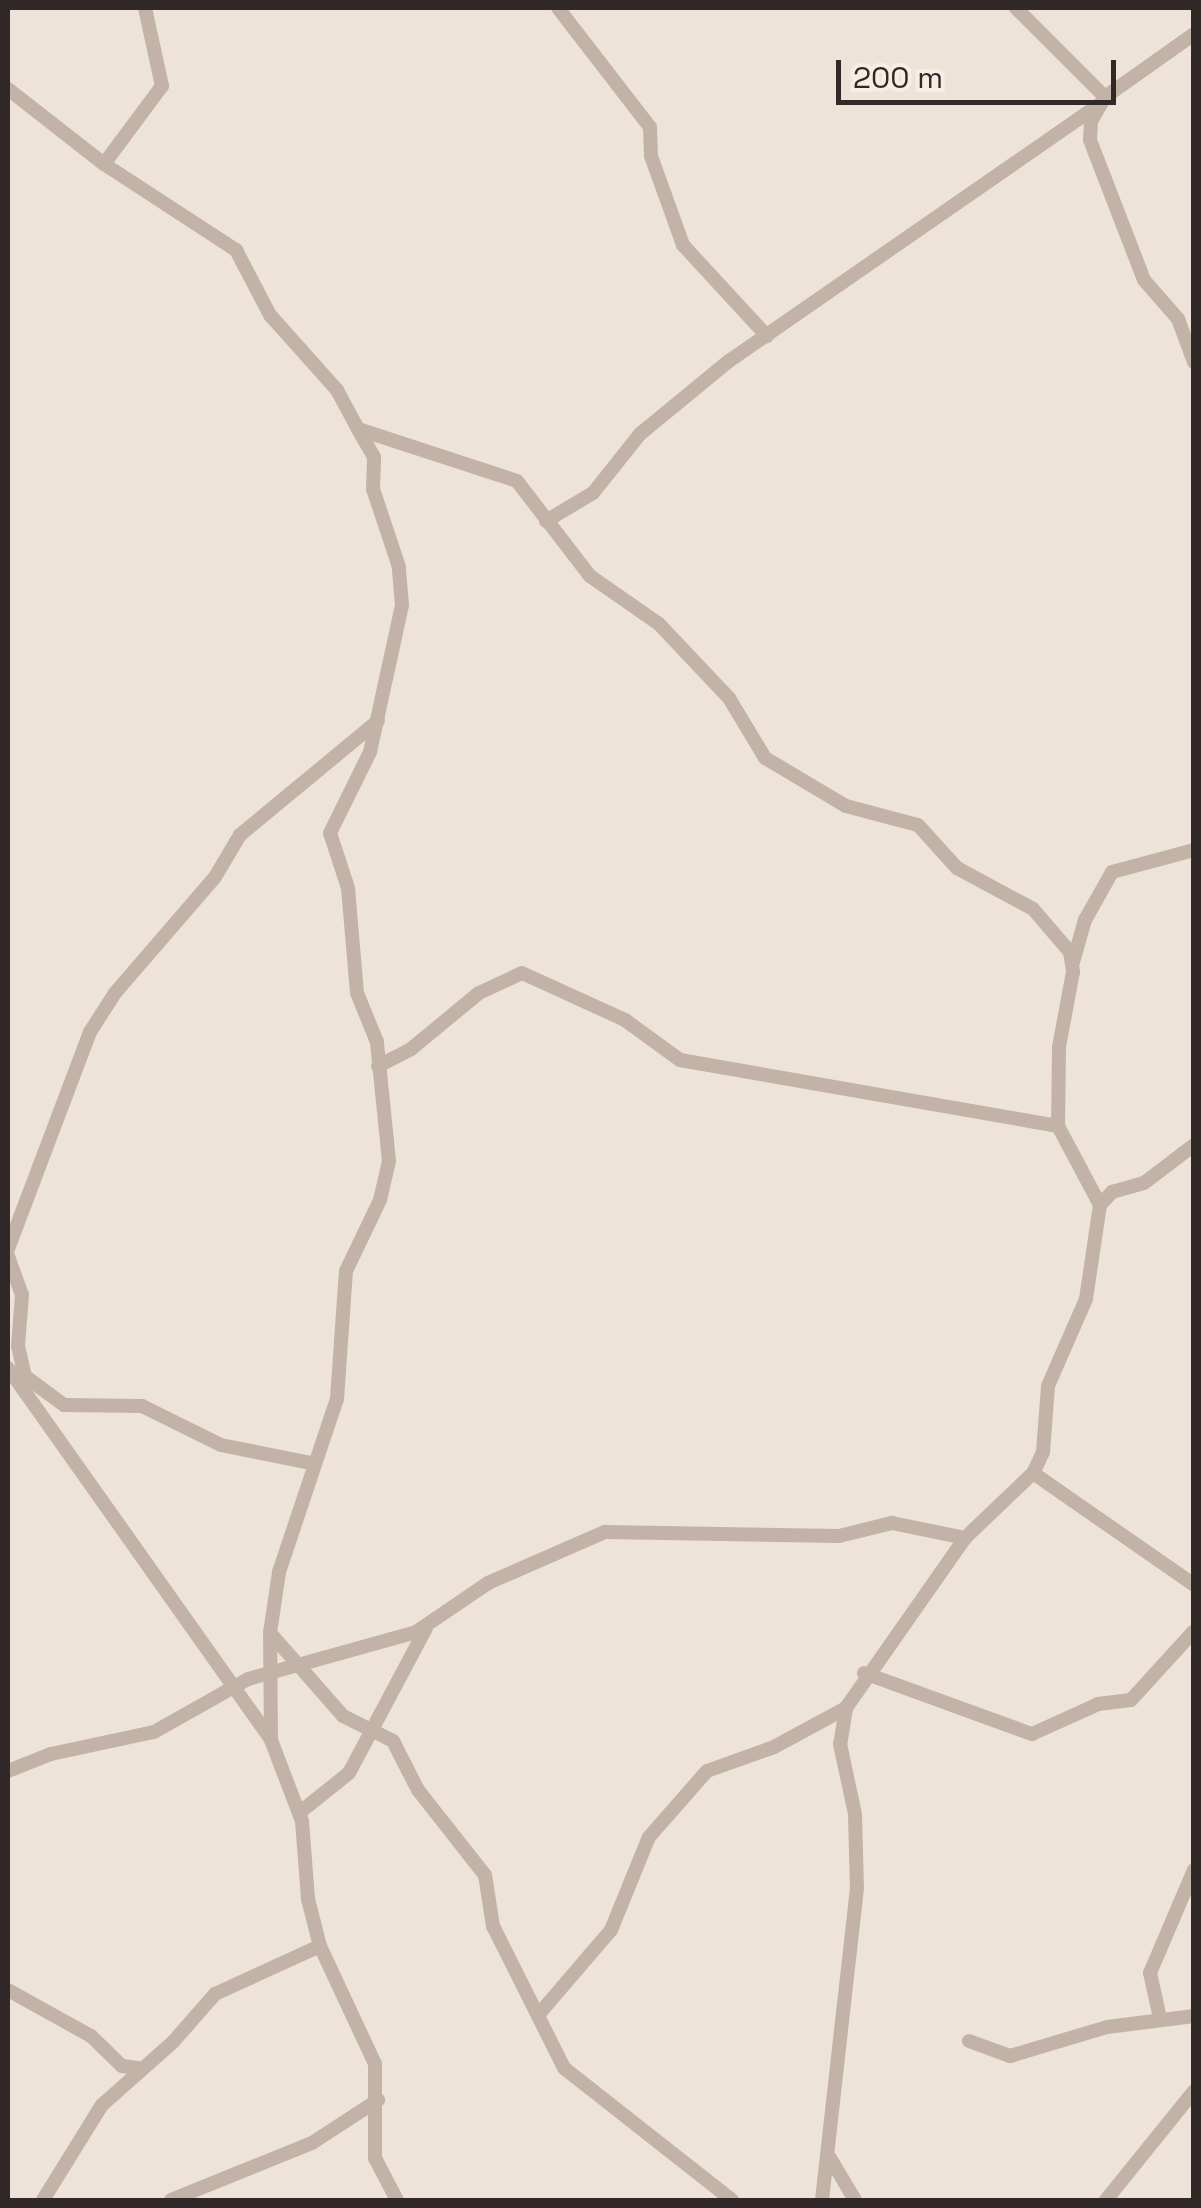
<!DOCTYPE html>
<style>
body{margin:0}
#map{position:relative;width:1201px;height:2208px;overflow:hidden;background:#ede3d9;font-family:"Space Grotesk",sans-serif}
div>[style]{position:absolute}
.minor>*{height:14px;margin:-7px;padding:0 7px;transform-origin:7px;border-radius:7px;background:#c3b3a7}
span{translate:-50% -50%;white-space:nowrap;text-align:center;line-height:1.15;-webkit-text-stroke:9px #f6ede5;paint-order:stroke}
.frame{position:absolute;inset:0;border:10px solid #312927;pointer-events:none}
.scale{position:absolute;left:836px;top:60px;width:280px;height:45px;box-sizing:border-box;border:5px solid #312927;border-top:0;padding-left:12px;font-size:30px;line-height:35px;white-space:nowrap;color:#312927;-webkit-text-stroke:8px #f6ede5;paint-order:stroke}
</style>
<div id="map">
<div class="minor">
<i style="left:558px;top:8px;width:150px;rotate:52.3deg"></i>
<i style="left:650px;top:127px;width:29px;rotate:88deg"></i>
<i style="left:651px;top:156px;width:95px;rotate:70.2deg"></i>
<i style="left:683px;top:245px;width:124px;rotate:47.3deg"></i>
<i style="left:1016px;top:8px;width:126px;rotate:45deg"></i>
<i style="left:1194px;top:34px;width:109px;rotate:144.7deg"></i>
<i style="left:1105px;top:97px;width:28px;rotate:120deg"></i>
<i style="left:1091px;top:121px;width:19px;rotate:93deg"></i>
<i style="left:1090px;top:140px;width:150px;rotate:68.9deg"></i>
<i style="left:1144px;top:280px;width:52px;rotate:48.9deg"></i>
<i style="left:1178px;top:319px;width:46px;rotate:69.6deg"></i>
<i style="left:8px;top:89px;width:122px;rotate:38deg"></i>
<i style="left:104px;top:164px;width:158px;rotate:33.1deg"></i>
<i style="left:236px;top:250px;width:73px;rotate:62.4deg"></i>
<i style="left:270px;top:315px;width:101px;rotate:48.2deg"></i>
<i style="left:337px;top:390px;width:44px;rotate:61.7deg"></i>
<i style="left:358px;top:429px;width:167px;rotate:18.1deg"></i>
<i style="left:517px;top:481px;width:120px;rotate:52.5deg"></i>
<i style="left:590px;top:576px;width:84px;rotate:34.8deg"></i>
<i style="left:659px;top:624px;width:102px;rotate:46.6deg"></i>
<i style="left:729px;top:698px;width:70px;rotate:59deg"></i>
<i style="left:765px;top:758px;width:94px;rotate:30.7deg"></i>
<i style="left:846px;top:806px;width:74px;rotate:14.8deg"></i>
<i style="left:918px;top:825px;width:58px;rotate:47.8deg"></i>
<i style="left:957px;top:868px;width:86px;rotate:28.3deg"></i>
<i style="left:1033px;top:909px;width:57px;rotate:49.3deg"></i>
<i style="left:1070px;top:952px;width:20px;rotate:81deg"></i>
<i style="left:1073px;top:972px;width:76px;rotate:100.6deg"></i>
<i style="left:1059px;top:1047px;width:79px;rotate:90.7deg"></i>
<i style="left:1058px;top:1126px;width:89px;rotate:62deg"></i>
<i style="left:1100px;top:1205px;width:95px;rotate:98.5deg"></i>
<i style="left:1086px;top:1299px;width:95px;rotate:113.6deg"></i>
<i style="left:1048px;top:1386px;width:66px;rotate:94.3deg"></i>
<i style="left:1043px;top:1452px;width:23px;rotate:115deg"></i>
<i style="left:1033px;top:1473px;width:94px;rotate:136.3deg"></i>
<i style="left:965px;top:1538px;width:208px;rotate:125deg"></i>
<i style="left:846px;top:1708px;width:36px;rotate:99deg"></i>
<i style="left:840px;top:1744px;width:72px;rotate:77.9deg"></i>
<i style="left:855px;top:1814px;width:74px;rotate:88.5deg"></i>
<i style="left:857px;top:1888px;width:314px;rotate:96.4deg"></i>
<i style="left:104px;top:164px;width:97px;rotate:-53.4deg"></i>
<i style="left:162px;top:86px;width:80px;rotate:-102.3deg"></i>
<i style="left:546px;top:521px;width:55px;rotate:-30.8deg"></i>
<i style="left:593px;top:493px;width:75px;rotate:-51.5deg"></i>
<i style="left:640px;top:434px;width:115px;rotate:-39.4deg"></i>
<i style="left:729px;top:361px;width:453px;rotate:-34.7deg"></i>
<i style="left:1073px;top:962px;width:44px;rotate:-74.1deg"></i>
<i style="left:1085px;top:920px;width:55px;rotate:-60.6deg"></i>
<i style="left:1112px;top:872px;width:85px;rotate:-15deg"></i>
<i style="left:378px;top:1066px;width:37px;rotate:-27deg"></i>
<i style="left:411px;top:1049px;width:88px;rotate:-39.5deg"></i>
<i style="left:479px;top:993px;width:47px;rotate:-24.9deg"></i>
<i style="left:522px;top:973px;width:113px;rotate:24.5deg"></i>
<i style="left:625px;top:1020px;width:68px;rotate:36deg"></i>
<i style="left:680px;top:1060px;width:384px;rotate:9.9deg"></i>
<i style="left:1100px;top:1205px;width:18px;rotate:-47deg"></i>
<i style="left:1112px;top:1192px;width:33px;rotate:-16deg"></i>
<i style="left:1144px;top:1183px;width:63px;rotate:-37.2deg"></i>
<i style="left:8px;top:1249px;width:232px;rotate:-69.3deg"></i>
<i style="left:90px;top:1032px;width:46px;rotate:-57.3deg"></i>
<i style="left:115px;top:993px;width:153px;rotate:-49.2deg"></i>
<i style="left:215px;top:877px;width:49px;rotate:-59.2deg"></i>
<i style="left:240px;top:835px;width:179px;rotate:-39.6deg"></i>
<i style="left:8px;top:1256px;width:41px;rotate:70.3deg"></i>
<i style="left:22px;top:1295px;width:51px;rotate:94.5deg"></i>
<i style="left:18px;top:1346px;width:39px;rotate:77deg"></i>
<i style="left:8px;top:1368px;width:456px;rotate:54.7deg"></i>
<i style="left:271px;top:1740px;width:87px;rotate:69.1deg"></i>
<i style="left:302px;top:1821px;width:78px;rotate:85.6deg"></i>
<i style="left:308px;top:1899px;width:49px;rotate:75.7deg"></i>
<i style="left:320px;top:1946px;width:130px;rotate:65deg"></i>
<i style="left:375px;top:2064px;width:94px;rotate:90deg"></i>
<i style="left:375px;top:2158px;width:47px;rotate:62.4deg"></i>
<i style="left:26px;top:1377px;width:47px;rotate:36.4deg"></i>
<i style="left:64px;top:1405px;width:78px;rotate:0.7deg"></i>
<i style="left:142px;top:1406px;width:88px;rotate:26.3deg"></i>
<i style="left:221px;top:1445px;width:92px;rotate:11.3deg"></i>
<i style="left:1033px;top:1473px;width:196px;rotate:34.8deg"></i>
<i style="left:271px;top:1634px;width:109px;rotate:48.7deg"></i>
<i style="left:343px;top:1716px;width:56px;rotate:26.6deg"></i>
<i style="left:393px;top:1741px;width:55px;rotate:63deg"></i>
<i style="left:418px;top:1790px;width:108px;rotate:51.8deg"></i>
<i style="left:485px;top:1875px;width:52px;rotate:81.1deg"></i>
<i style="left:493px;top:1926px;width:159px;rotate:63.4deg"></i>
<i style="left:564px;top:2068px;width:214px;rotate:38.2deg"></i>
<i style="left:864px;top:1673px;width:179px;rotate:20deg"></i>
<i style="left:1032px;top:1734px;width:72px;rotate:-24.4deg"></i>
<i style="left:1098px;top:1704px;width:33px;rotate:-7deg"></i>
<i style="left:1131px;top:1700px;width:93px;rotate:-47.6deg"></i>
<i style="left:271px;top:1740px;width:107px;rotate:-90.5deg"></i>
<i style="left:270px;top:1633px;width:62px;rotate:-81.6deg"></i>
<i style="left:279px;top:1572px;width:182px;rotate:-71.5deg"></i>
<i style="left:337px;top:1399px;width:128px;rotate:-86deg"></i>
<i style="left:346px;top:1271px;width:79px;rotate:-64.4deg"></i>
<i style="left:380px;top:1200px;width:40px;rotate:-77deg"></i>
<i style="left:389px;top:1161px;width:120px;rotate:-95.8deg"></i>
<i style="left:377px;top:1042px;width:53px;rotate:-112.2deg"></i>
<i style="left:357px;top:993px;width:105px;rotate:-94.9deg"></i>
<i style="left:348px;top:888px;width:58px;rotate:-108.1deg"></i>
<i style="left:330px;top:833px;width:90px;rotate:-63.7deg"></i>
<i style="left:370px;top:752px;width:150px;rotate:-77.7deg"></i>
<i style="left:402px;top:605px;width:38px;rotate:-95deg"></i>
<i style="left:399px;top:567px;width:82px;rotate:-108.4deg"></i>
<i style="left:373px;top:489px;width:32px;rotate:-88deg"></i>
<i style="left:374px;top:457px;width:32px;rotate:-120deg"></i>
<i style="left:8px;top:1771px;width:46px;rotate:-21.6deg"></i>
<i style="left:51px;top:1754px;width:105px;rotate:-12.1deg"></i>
<i style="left:154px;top:1732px;width:108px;rotate:-29.4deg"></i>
<i style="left:248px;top:1679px;width:174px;rotate:-15.6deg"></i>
<i style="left:416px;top:1632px;width:87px;rotate:-34.2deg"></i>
<i style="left:488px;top:1583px;width:128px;rotate:-23.6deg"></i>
<i style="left:605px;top:1532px;width:234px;rotate:1deg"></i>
<i style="left:839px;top:1536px;width:55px;rotate:-13.8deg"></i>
<i style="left:892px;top:1523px;width:75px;rotate:11.6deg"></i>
<i style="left:299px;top:1813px;width:64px;rotate:-38.7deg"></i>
<i style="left:349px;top:1773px;width:164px;rotate:-62deg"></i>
<i style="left:8px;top:1990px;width:95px;rotate:29deg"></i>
<i style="left:91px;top:2036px;width:43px;rotate:44.1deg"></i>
<i style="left:122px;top:2066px;width:16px;rotate:7deg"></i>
<i style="left:539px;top:2014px;width:111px;rotate:-49.4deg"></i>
<i style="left:611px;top:1930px;width:100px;rotate:-67.8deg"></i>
<i style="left:649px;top:1837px;width:88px;rotate:-48.7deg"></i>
<i style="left:707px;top:1771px;width:71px;rotate:-19.7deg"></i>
<i style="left:774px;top:1747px;width:82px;rotate:-28.4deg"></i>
<i style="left:1160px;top:2018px;width:46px;rotate:-102.5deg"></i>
<i style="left:1150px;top:1973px;width:112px;rotate:-66.9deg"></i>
<i style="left:969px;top:2041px;width:44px;rotate:20.1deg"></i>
<i style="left:1010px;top:2056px;width:101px;rotate:-16.6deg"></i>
<i style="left:1107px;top:2027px;width:88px;rotate:-7.2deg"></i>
<i style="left:830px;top:2158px;width:49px;rotate:59.2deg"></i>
<i style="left:43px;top:2200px;width:112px;rotate:-58.2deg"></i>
<i style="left:102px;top:2105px;width:95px;rotate:-41.6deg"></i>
<i style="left:173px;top:2042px;width:64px;rotate:-48.8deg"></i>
<i style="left:215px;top:1994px;width:115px;rotate:-24.6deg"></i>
<i style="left:171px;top:2200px;width:152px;rotate:-22deg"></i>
<i style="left:312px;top:2143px;width:79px;rotate:-33.1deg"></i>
<i style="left:1106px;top:2200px;width:140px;rotate:-51.1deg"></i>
</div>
<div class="frame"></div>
<div class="scale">200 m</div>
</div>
